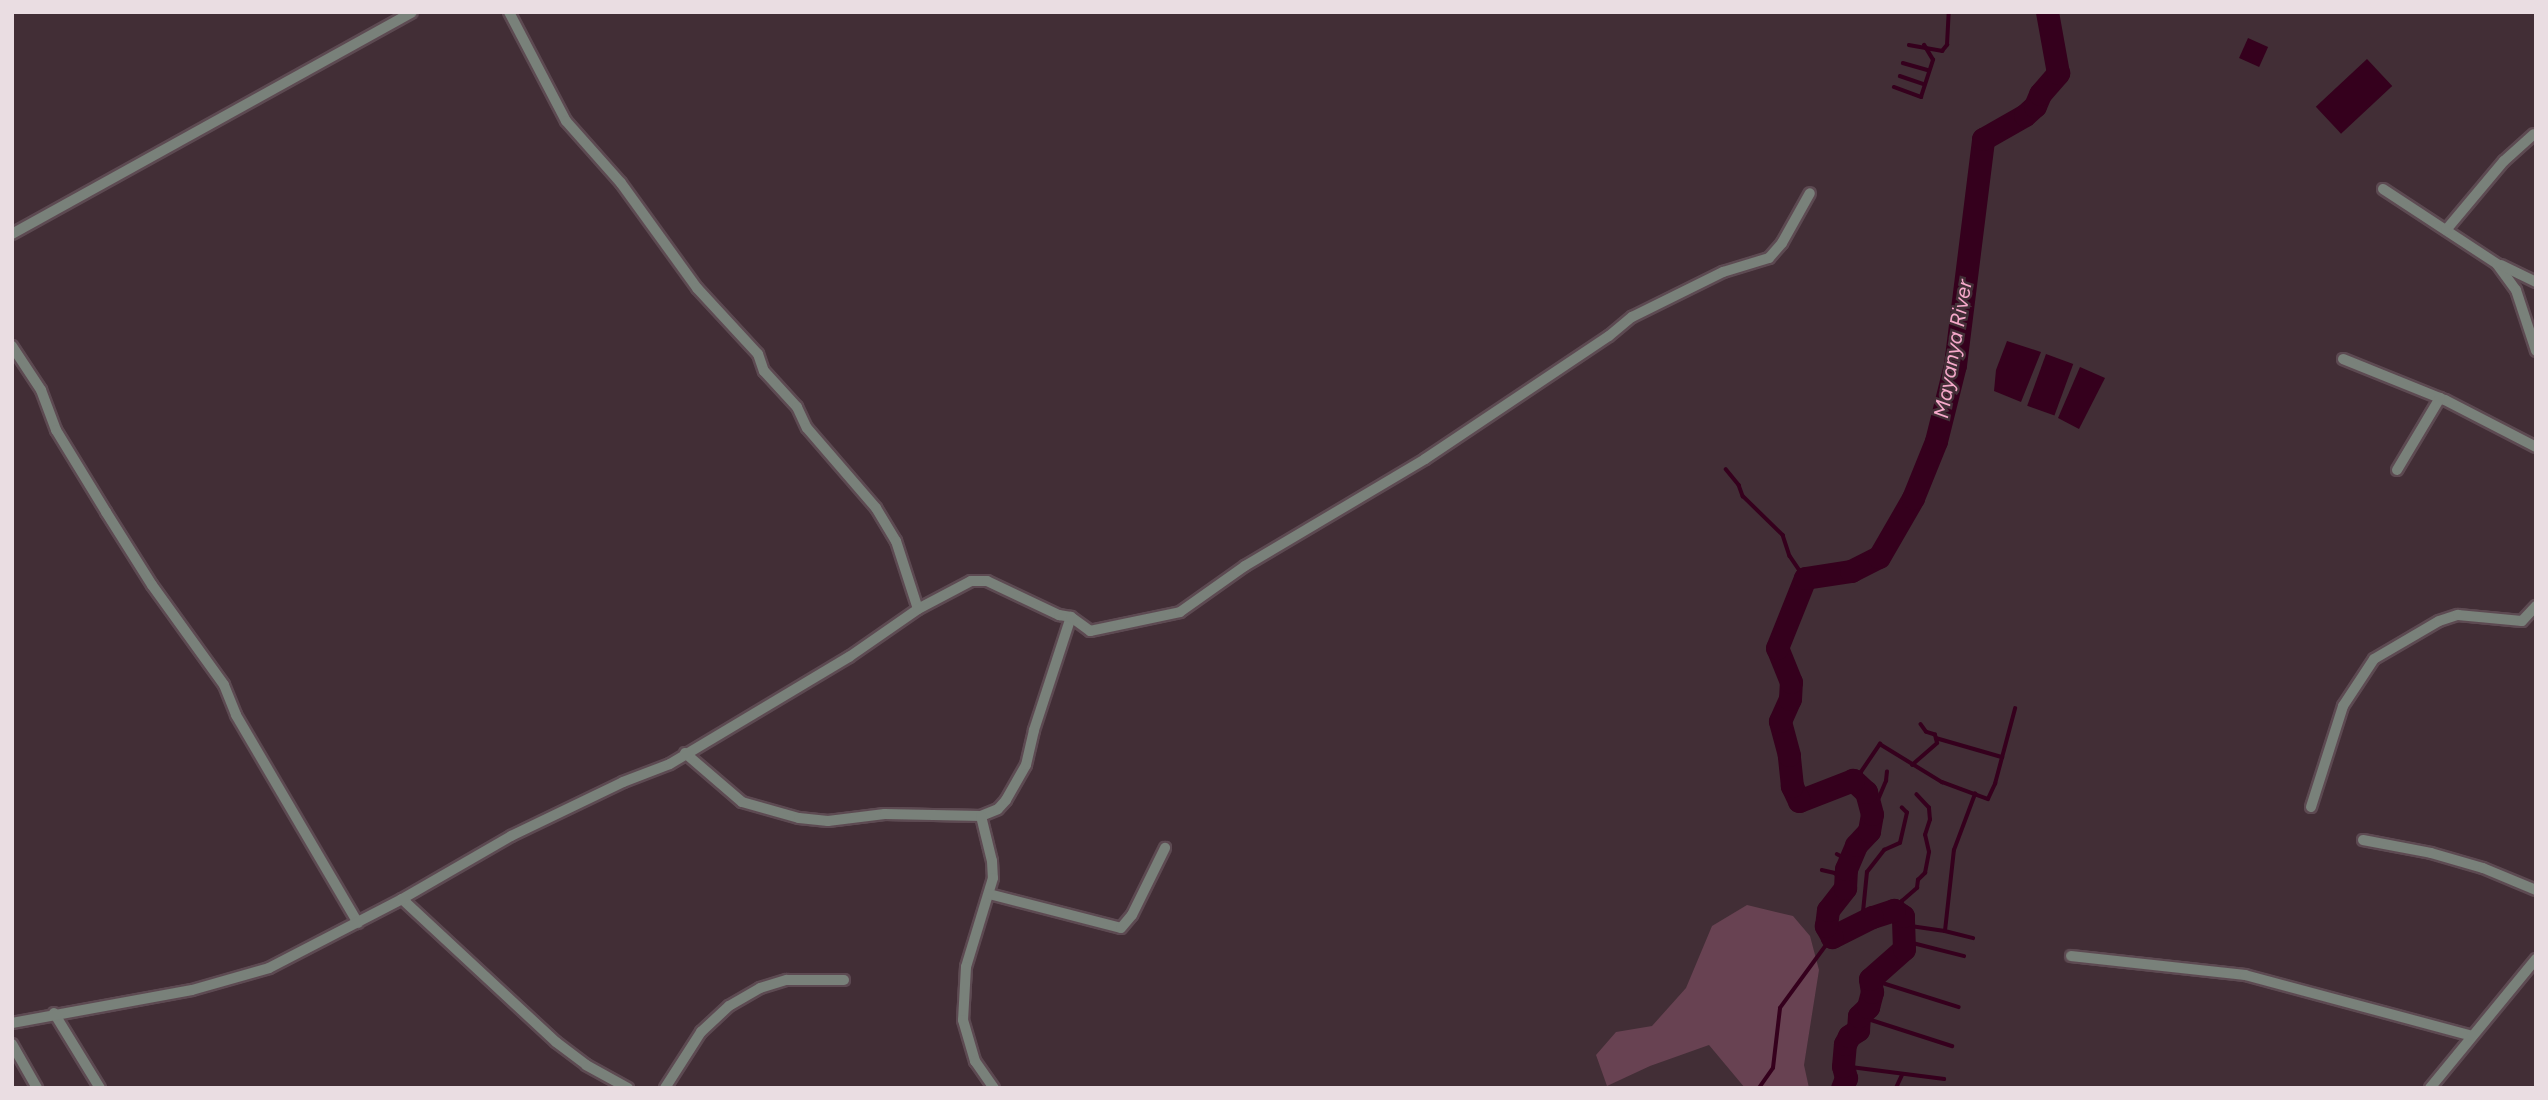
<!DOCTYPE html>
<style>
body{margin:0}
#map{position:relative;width:2548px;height:1100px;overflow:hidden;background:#422e36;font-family:Figtree,sans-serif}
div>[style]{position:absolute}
.green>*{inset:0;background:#684252}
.water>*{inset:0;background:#35001d;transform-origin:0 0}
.stream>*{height:3.5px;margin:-1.75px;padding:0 1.75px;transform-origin:1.75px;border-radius:1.75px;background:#35001d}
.river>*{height:23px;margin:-11.5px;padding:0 11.5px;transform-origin:11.5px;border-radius:11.5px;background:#35001d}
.roads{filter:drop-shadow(2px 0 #5d4a52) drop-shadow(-2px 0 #5d4a52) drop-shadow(0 2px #5d4a52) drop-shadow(0 -2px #5d4a52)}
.street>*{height:10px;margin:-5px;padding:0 5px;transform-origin:5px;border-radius:5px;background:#79817a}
span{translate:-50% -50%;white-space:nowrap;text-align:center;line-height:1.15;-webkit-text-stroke:5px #422e36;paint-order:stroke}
.water-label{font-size:21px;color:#f6a9ca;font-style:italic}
.frame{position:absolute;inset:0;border:14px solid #eadde2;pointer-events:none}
</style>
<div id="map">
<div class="green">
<i style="clip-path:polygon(1747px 905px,1793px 916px,1810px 936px,1819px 970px,1804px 1065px,1809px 1088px,1745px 1088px,1709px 1045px,1650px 1066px,1607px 1086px,1596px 1055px,1616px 1032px,1652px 1026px,1686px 988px,1712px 926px)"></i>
</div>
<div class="water">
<i style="left:2248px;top:38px;width:22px;height:22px;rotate:24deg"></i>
<i style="left:2367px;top:59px;width:37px;height:70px;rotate:47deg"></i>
<i style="clip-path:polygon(2007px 341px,2041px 352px,2021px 402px,1994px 391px,1996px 370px)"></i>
<i style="left:2046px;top:354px;width:29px;height:55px;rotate:20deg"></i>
<i style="clip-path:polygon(2080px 367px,2105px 378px,2079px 429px,2058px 418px)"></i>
</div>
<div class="stream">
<i style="left:1909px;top:45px;width:34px;rotate:10deg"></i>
<i style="left:1942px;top:51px;width:8px;rotate:-50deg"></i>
<i style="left:1947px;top:45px;width:33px;rotate:-87deg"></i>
<i style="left:1903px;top:63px;width:26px;rotate:16deg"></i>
<i style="left:1900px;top:76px;width:24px;rotate:19deg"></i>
<i style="left:1894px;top:87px;width:29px;rotate:20deg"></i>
<i style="left:1921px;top:97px;width:39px;rotate:-72deg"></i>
<i style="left:1933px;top:60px;width:17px;rotate:-121deg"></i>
<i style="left:1726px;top:469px;width:21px;rotate:51deg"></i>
<i style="left:1739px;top:485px;width:12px;rotate:70deg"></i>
<i style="left:1743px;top:496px;width:56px;rotate:44.3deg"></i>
<i style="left:1783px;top:535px;width:22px;rotate:72deg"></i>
<i style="left:1790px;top:556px;width:27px;rotate:56deg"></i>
<i style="left:1936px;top:738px;width:69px;rotate:16.1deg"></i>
<i style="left:1912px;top:765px;width:33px;rotate:-41deg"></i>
<i style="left:1937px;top:743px;width:8px;rotate:-104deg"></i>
<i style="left:1935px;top:735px;width:9px;rotate:-162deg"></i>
<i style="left:1926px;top:732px;width:9px;rotate:-126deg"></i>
<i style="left:1859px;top:786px;width:14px;rotate:-82deg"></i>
<i style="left:1861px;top:772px;width:34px;rotate:-56deg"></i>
<i style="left:1880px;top:744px;width:73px;rotate:31.5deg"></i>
<i style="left:1942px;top:782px;width:49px;rotate:20.3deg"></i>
<i style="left:1988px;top:799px;width:17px;rotate:-65deg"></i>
<i style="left:1995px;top:784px;width:78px;rotate:-75.1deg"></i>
<i style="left:1872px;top:814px;width:36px;rotate:-67deg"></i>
<i style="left:1886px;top:781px;width:9px;rotate:-84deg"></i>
<i style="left:1837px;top:854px;width:15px;rotate:28deg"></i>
<i style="left:1822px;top:870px;width:13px;rotate:13deg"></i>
<i style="left:1835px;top:873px;width:16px;rotate:45deg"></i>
<i style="left:1899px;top:913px;width:12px;rotate:-76deg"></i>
<i style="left:1902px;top:901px;width:20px;rotate:-41deg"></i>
<i style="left:1917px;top:888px;width:8px;rotate:-83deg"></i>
<i style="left:1918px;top:880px;width:10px;rotate:-45deg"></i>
<i style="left:1925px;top:873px;width:21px;rotate:-79deg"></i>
<i style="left:1929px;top:852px;width:17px;rotate:-103deg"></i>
<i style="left:1925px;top:835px;width:16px;rotate:-72deg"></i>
<i style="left:1930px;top:820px;width:12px;rotate:-95deg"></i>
<i style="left:1929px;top:808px;width:18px;rotate:-133deg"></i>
<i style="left:1862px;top:922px;width:50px;rotate:-84.3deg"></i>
<i style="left:1867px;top:872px;width:28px;rotate:-52deg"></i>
<i style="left:1884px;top:850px;width:17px;rotate:-24deg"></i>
<i style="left:1900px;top:843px;width:31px;rotate:-77deg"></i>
<i style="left:1907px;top:813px;width:7px;rotate:-135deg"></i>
<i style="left:1904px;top:925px;width:41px;rotate:8.3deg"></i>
<i style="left:1945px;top:931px;width:81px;rotate:-83.7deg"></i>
<i style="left:1954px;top:850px;width:60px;rotate:-69.4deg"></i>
<i style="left:1945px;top:931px;width:29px;rotate:14deg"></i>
<i style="left:1905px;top:941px;width:61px;rotate:14.3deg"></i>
<i style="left:1870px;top:979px;width:93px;rotate:17.5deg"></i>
<i style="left:1859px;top:1016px;width:98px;rotate:17.9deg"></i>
<i style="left:1843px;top:1066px;width:102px;rotate:7.3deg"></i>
<i style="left:1759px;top:1088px;width:24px;rotate:-55deg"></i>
<i style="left:1773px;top:1068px;width:60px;rotate:-83.3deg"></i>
<i style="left:1780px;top:1008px;width:88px;rotate:-53.8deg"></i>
<i style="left:1896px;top:1088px;width:14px;rotate:-65deg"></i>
</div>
<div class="river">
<i style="left:1842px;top:1088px;width:11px;rotate:-68deg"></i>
<i style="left:1846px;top:1078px;width:12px;rotate:-104deg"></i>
<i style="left:1843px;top:1066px;width:22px;rotate:-85deg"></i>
<i style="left:1845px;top:1044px;width:9px;rotate:-63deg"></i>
<i style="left:1849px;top:1036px;width:11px;rotate:-34deg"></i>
<i style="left:1858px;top:1030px;width:14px;rotate:-86deg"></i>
<i style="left:1859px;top:1016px;width:13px;rotate:-45deg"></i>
<i style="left:1868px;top:1007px;width:16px;rotate:-75deg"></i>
<i style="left:1872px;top:992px;width:13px;rotate:-99deg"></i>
<i style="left:1870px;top:979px;width:45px;rotate:-41.4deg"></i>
<i style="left:1904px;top:949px;width:33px;rotate:-92deg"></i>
<i style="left:1903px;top:916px;width:11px;rotate:-146deg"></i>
<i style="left:1894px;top:910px;width:23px;rotate:162deg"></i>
<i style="left:1872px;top:917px;width:45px;rotate:153.4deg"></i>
<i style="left:1832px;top:937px;width:13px;rotate:-119deg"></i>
<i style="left:1826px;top:926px;width:16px;rotate:-83deg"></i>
<i style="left:1828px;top:910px;width:28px;rotate:-52deg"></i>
<i style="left:1845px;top:888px;width:19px;rotate:-87deg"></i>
<i style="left:1846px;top:869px;width:26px;rotate:-67deg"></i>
<i style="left:1856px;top:845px;width:19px;rotate:-47deg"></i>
<i style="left:1869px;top:831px;width:17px;rotate:-80deg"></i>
<i style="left:1872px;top:814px;width:23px;rotate:-105deg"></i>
<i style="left:1866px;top:792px;width:18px;rotate:-137deg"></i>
<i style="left:1853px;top:780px;width:58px;rotate:158.7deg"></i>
<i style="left:1799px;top:801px;width:17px;rotate:-115deg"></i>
<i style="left:1792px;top:786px;width:31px;rotate:-96deg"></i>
<i style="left:1789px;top:755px;width:35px;rotate:-105deg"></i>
<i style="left:1780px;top:721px;width:24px;rotate:-66deg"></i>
<i style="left:1790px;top:699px;width:17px;rotate:-87deg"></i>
<i style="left:1791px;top:682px;width:37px;rotate:-112deg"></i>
<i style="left:1777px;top:648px;width:75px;rotate:-68.2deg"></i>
<i style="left:1805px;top:578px;width:47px;rotate:-8.7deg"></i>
<i style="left:1851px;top:571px;width:31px;rotate:-27deg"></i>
<i style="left:1879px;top:557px;width:68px;rotate:-60deg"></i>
<i style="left:1913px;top:498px;width:61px;rotate:-68deg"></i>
<i style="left:1936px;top:441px;width:78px;rotate:-76deg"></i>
<i style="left:1955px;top:365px;width:228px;rotate:-82.9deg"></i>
<i style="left:1983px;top:139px;width:48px;rotate:-29.7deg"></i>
<i style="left:2025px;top:115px;width:13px;rotate:-42deg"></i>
<i style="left:2035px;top:106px;width:13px;rotate:-67deg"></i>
<i style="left:2040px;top:94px;width:28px;rotate:-49deg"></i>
<i style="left:2058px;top:73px;width:62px;rotate:-100.2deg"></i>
</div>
<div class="roads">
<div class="street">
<i style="left:509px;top:12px;width:123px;rotate:62.4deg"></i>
<i style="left:566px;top:121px;width:83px;rotate:48.4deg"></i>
<i style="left:621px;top:183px;width:130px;rotate:54.1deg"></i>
<i style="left:697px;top:288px;width:90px;rotate:47.3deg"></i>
<i style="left:758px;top:354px;width:18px;rotate:71deg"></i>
<i style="left:764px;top:371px;width:49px;rotate:47.5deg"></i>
<i style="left:797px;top:407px;width:23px;rotate:65deg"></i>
<i style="left:807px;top:428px;width:106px;rotate:49.2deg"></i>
<i style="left:876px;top:508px;width:39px;rotate:59deg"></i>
<i style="left:896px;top:541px;width:71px;rotate:72.1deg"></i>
<i style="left:2383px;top:189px;width:136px;rotate:33.3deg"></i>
<i style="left:2497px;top:264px;width:32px;rotate:54deg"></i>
<i style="left:2516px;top:290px;width:64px;rotate:71.8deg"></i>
<i style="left:2446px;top:230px;width:90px;rotate:-50deg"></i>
<i style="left:2504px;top:161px;width:40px;rotate:-42deg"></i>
<i style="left:12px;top:234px;width:457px;rotate:-29deg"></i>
<i style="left:2501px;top:265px;width:39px;rotate:26deg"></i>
<i style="left:12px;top:346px;width:53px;rotate:56.6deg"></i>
<i style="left:41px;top:390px;width:43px;rotate:69.4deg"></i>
<i style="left:56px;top:430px;width:96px;rotate:58.6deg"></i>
<i style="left:106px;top:512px;width:86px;rotate:57.8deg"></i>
<i style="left:152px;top:585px;width:123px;rotate:54.2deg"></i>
<i style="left:224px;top:685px;width:32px;rotate:68deg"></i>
<i style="left:236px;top:715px;width:241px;rotate:59.6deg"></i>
<i style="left:2343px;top:359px;width:110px;rotate:21.9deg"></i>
<i style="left:2445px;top:400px;width:102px;rotate:27.3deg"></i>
<i style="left:2397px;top:470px;width:84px;rotate:-59.2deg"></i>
<i style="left:685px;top:753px;width:75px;rotate:40.7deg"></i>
<i style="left:742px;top:802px;width:59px;rotate:15.7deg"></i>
<i style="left:799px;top:818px;width:29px;rotate:6deg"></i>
<i style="left:828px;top:821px;width:57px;rotate:-7deg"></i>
<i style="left:885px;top:814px;width:96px;rotate:1.2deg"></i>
<i style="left:981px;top:816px;width:18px;rotate:-22deg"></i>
<i style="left:998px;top:809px;width:12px;rotate:-48deg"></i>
<i style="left:1006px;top:800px;width:40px;rotate:-60.3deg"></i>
<i style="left:1026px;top:765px;width:36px;rotate:-77deg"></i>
<i style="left:1034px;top:730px;width:119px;rotate:-71.9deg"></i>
<i style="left:2311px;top:807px;width:106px;rotate:-72.4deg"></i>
<i style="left:2343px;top:706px;width:56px;rotate:-56.6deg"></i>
<i style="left:2374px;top:659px;width:75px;rotate:-30.3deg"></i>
<i style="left:2439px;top:621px;width:20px;rotate:-18deg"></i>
<i style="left:2458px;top:615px;width:64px;rotate:5.4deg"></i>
<i style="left:2522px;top:621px;width:21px;rotate:-47deg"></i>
<i style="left:981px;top:816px;width:46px;rotate:76.3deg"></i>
<i style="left:992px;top:861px;width:17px;rotate:87deg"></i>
<i style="left:993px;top:878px;width:93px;rotate:106.9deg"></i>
<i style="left:966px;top:967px;width:53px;rotate:93.2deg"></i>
<i style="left:963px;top:1020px;width:43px;rotate:73.7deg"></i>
<i style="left:975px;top:1061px;width:33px;rotate:55deg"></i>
<i style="left:2363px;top:840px;width:69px;rotate:10.8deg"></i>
<i style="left:2431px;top:853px;width:54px;rotate:16.1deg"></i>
<i style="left:2483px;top:868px;width:57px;rotate:22.5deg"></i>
<i style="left:989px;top:894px;width:136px;rotate:14.4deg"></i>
<i style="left:1121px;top:928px;width:17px;rotate:-50deg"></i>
<i style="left:1132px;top:915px;width:75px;rotate:-63.8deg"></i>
<i style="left:402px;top:899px;width:210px;rotate:42.9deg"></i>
<i style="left:556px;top:1042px;width:38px;rotate:37deg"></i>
<i style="left:586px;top:1065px;width:48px;rotate:28.7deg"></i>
<i style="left:2071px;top:956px;width:175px;rotate:6.2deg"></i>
<i style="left:2245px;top:975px;width:235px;rotate:15deg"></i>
<i style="left:54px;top:1013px;width:88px;rotate:58.5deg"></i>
<i style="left:12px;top:1023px;width:183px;rotate:-10.4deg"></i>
<i style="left:192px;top:990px;width:80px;rotate:-15.9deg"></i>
<i style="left:269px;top:968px;width:150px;rotate:-27.4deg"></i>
<i style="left:402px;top:899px;width:126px;rotate:-30deg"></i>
<i style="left:511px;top:836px;width:124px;rotate:-25.7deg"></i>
<i style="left:623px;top:782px;width:50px;rotate:-21deg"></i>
<i style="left:670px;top:764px;width:209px;rotate:-30.9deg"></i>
<i style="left:849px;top:657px;width:84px;rotate:-34.8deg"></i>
<i style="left:918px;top:609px;width:60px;rotate:-27.8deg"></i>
<i style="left:971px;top:581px;width:16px"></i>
<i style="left:987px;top:581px;width:80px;rotate:25.3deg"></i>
<i style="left:1059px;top:615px;width:12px;rotate:9deg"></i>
<i style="left:1071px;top:617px;width:24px;rotate:36deg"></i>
<i style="left:1090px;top:631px;width:92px;rotate:-11.9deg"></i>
<i style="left:1180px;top:612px;width:80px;rotate:-35.3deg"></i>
<i style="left:1245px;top:566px;width:209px;rotate:-30.7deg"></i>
<i style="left:1425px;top:459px;width:221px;rotate:-33.8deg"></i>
<i style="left:1609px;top:336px;width:30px;rotate:-40deg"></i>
<i style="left:1632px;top:317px;width:102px;rotate:-26.3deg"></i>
<i style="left:1723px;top:272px;width:48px;rotate:-16.9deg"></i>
<i style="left:1769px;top:258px;width:20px;rotate:-49deg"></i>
<i style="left:1782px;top:243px;width:57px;rotate:-60.8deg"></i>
<i style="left:12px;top:1044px;width:51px;rotate:60.4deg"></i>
<i style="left:665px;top:1088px;width:67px;rotate:-57.3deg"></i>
<i style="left:701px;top:1032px;width:38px;rotate:-43deg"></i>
<i style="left:729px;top:1006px;width:36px;rotate:-30deg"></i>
<i style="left:760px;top:988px;width:28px;rotate:-17deg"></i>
<i style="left:787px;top:980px;width:57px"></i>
<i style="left:2430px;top:1088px;width:167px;rotate:-50.6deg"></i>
</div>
</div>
<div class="water-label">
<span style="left:1953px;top:349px;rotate:-80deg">Mayanya River</span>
</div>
<div class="frame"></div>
</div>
